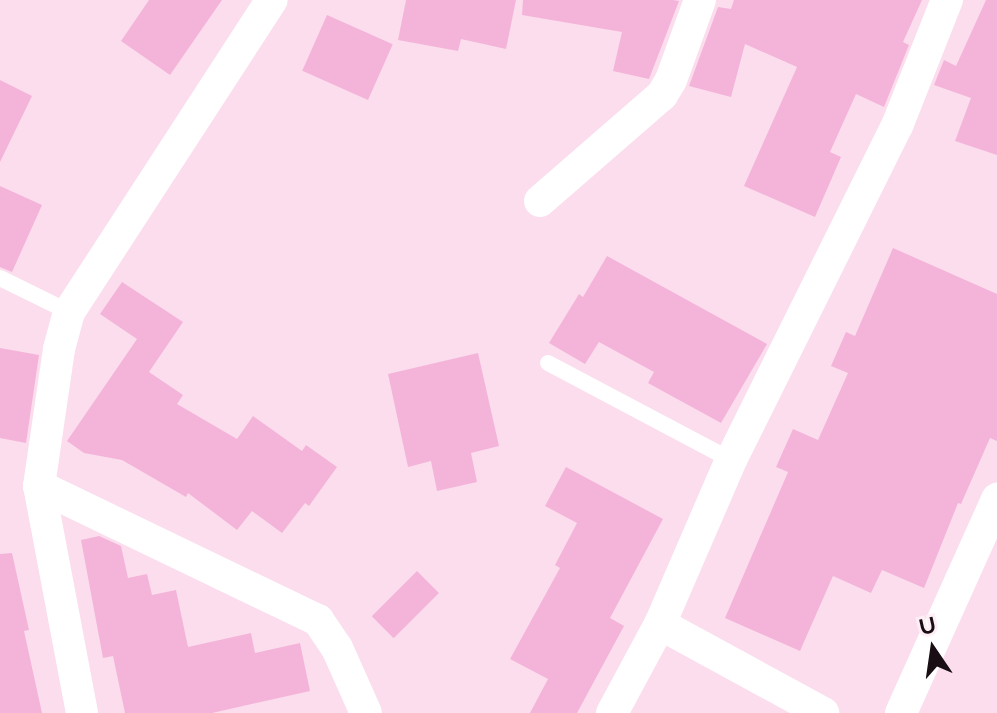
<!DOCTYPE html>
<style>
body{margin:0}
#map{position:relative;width:997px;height:713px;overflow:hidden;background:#fbdded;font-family:Raleway,sans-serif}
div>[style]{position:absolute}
.building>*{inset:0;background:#f4b4d9;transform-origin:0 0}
.service>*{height:16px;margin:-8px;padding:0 8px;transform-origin:8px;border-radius:8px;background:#fff}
.minor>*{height:32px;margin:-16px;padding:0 16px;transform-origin:16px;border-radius:16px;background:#fff}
span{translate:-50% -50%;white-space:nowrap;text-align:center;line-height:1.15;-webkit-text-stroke:6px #feeff7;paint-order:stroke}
.north{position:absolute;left:893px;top:609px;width:80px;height:80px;-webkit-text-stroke:6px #feeff7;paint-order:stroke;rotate:347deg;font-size:22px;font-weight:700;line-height:32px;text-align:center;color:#190e14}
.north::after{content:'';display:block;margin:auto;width:28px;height:36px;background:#190e14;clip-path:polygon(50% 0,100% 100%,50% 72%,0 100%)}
</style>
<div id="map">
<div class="building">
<i style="clip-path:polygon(149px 0,222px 0,170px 75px,121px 41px)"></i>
<i style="clip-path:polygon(406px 0,516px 0,506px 49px,461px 39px,458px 51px,398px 40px)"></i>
<i style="clip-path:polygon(523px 0,673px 0,679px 1px,649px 79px,613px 71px,622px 32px,522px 15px)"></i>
<i style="clip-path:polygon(734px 0,922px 0,903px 42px,909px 45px,884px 107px,856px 94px,830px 152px,841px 157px,815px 217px,744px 186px,797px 67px,745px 44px,731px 97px,689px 86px,718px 7px,731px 9px)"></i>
<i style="clip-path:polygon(986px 0,997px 0,997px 155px,955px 141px,971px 98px,934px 85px,944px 60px,956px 66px)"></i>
<i style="left:327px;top:15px;width:72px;height:61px;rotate:24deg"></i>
<i style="clip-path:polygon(0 80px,32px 96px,0 162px)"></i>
<i style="clip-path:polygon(0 186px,42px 205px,12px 272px,0 267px)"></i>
<i style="clip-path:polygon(893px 248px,997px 294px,997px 441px,990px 438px,961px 504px,958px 503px,924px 588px,882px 570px,871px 593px,833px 576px,800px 651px,725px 618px,788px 472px,776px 467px,793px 429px,818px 440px,848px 373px,831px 366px,846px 332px,855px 336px)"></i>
<i style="clip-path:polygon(607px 256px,767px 344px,721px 423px,648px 383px,654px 372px,599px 342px,585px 364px,549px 343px,579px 294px,583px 297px)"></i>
<i style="clip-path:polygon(122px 282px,183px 322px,149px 372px,183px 395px,177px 404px,237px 439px,253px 416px,302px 451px,306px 445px,337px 467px,309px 506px,305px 503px,282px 533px,252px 511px,237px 530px,188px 493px,186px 497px,122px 460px,84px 453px,67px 441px,137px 339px,100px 314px)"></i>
<i style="clip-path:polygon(0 348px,39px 355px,26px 443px,0 438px)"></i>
<i style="clip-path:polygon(478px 353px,499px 446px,471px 453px,477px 482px,437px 491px,431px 461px,408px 467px,388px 374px)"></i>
<i style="clip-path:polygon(566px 467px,663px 519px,610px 618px,624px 626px,577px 713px,530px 713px,548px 679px,510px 659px,560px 568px,555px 565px,577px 523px,545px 506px)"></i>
<i style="clip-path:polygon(99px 536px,121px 546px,128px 578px,147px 574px,152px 595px,176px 590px,188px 647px,251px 633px,255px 653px,300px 643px,310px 691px,212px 713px,125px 713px,113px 656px,103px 658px,81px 540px)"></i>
<i style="clip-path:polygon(12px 553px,29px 630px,24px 631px,42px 713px,0 713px,0 554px)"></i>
<i style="left:417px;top:571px;width:31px;height:64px;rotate:45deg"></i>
</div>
<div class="service">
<i style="left:0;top:278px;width:77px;rotate:26.2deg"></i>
<i style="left:548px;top:363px;width:207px;rotate:27.9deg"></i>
</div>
<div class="minor">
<i style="left:540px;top:201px;width:162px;rotate:-41deg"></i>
<i style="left:662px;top:95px;width:17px;rotate:-59deg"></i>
<i style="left:671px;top:80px;width:85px;rotate:-70.1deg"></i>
<i style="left:39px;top:486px;width:310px;rotate:25.7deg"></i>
<i style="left:318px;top:620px;width:34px;rotate:56deg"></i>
<i style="left:337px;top:648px;width:71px;rotate:66deg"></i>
<i style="left:660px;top:624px;width:186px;rotate:28.6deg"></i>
<i style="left:82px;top:713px;width:231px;rotate:-100.7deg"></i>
<i style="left:39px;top:486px;width:138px;rotate:-81.7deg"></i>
<i style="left:59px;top:349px;width:38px;rotate:-75deg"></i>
<i style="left:69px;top:312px;width:372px;rotate:-57deg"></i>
<i style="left:612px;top:713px;width:101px;rotate:-61.7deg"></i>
<i style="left:660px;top:624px;width:179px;rotate:-66.6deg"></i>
<i style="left:731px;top:460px;width:373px;rotate:-63.6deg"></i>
<i style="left:897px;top:126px;width:136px;rotate:-68.4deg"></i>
<i style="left:901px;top:713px;width:235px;rotate:-65.8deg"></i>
</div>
<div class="north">U</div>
</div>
